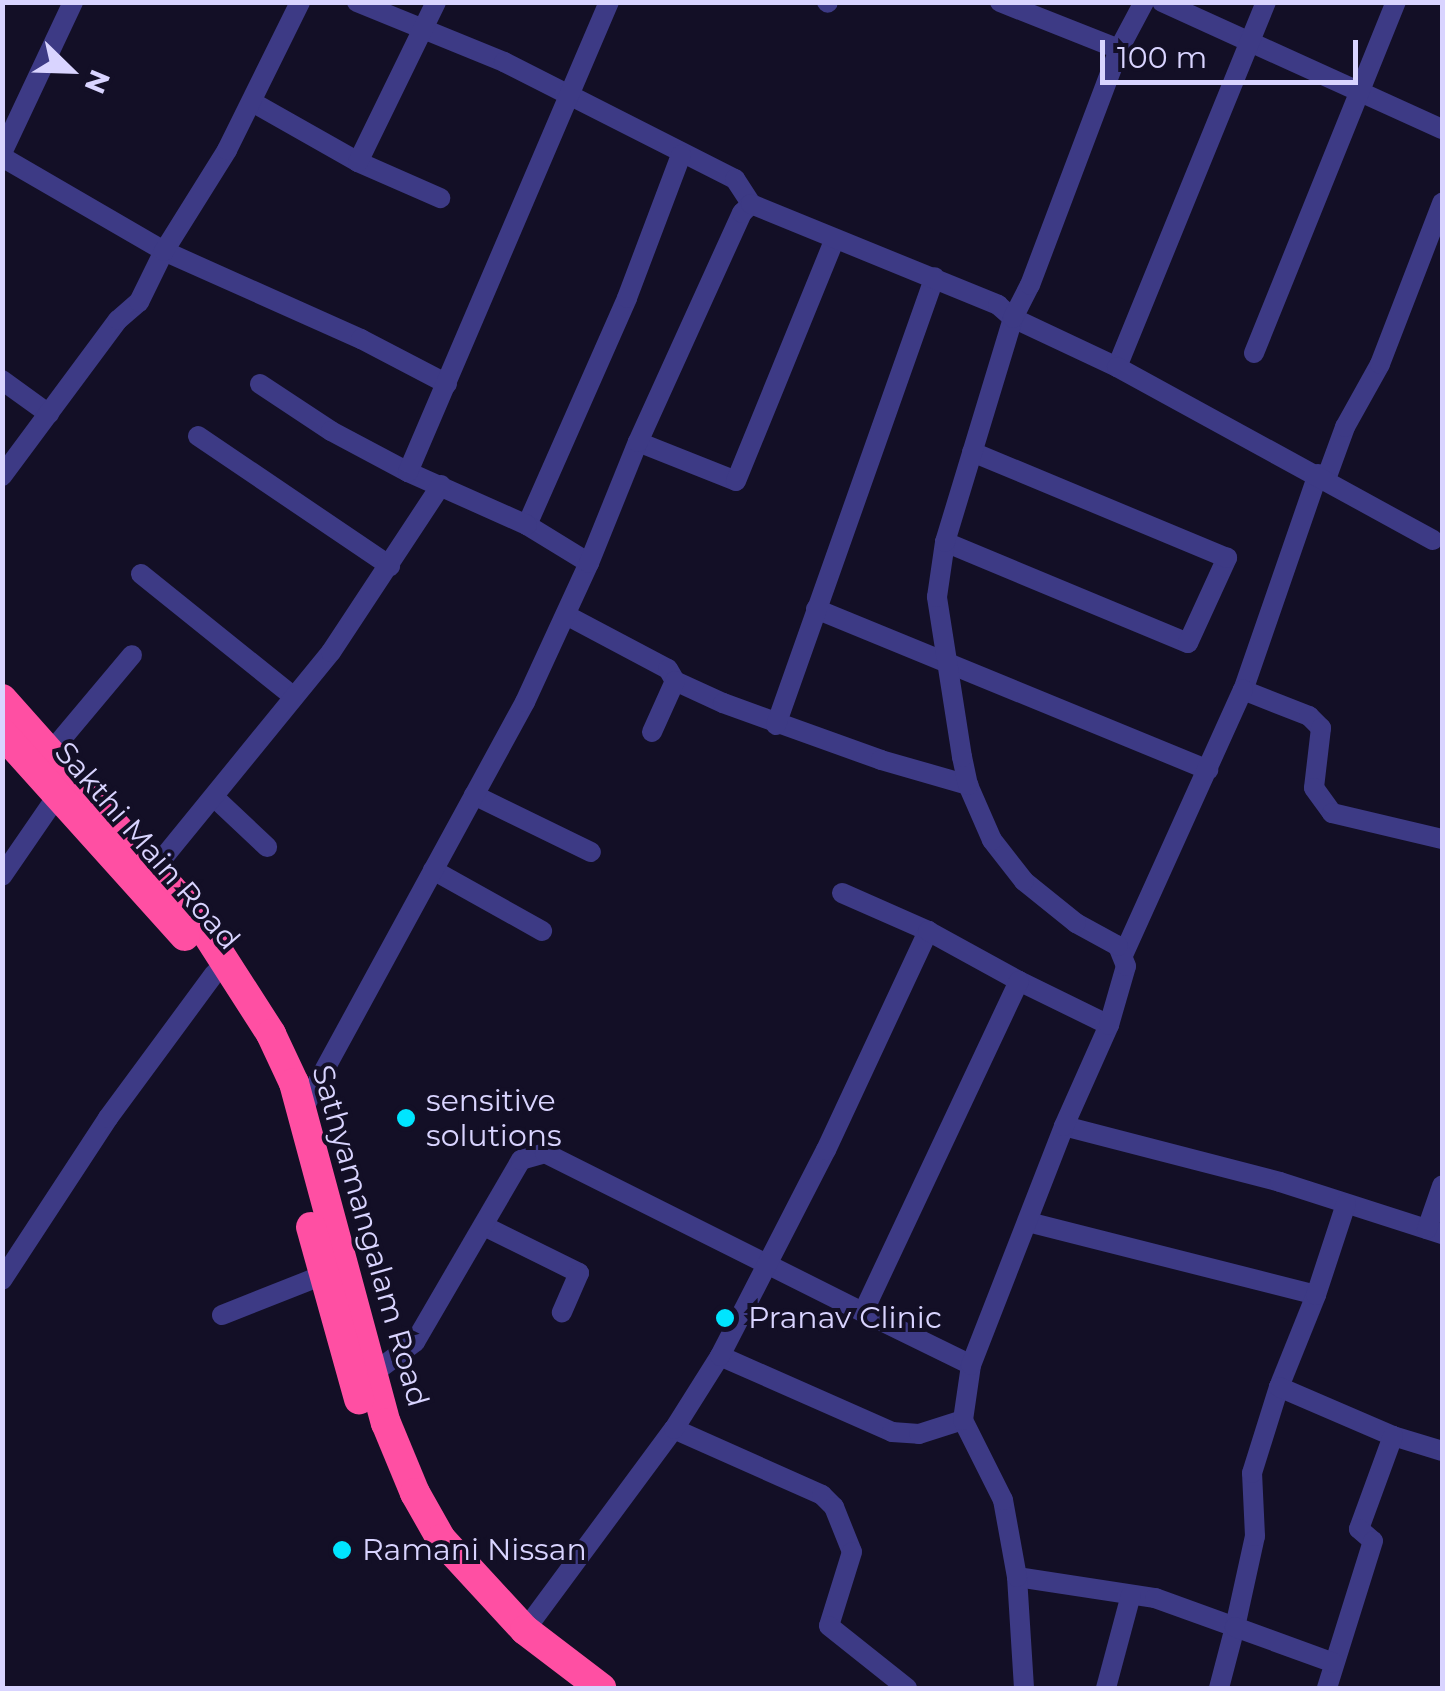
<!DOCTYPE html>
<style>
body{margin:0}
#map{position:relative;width:1445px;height:1691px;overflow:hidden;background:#130f26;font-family:Montserrat,sans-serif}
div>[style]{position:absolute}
.minor>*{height:20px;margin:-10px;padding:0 10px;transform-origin:10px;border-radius:10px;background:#3d3a85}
.highway>*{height:30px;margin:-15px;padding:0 15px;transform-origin:15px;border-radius:15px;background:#ff4fa3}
.dots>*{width:28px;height:28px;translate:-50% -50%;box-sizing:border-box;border:5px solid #130f26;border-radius:50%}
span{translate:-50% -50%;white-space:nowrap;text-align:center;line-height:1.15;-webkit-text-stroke:8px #130f26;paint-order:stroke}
.street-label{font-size:30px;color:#d9d4ff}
.poi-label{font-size:30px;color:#d9d4ff}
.left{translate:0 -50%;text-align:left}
.frame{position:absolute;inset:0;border:5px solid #d9d4ff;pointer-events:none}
.north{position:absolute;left:20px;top:20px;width:100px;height:100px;-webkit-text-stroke:8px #130f26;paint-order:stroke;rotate:113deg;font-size:28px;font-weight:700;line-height:40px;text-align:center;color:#d9d4ff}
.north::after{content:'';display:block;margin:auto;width:35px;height:45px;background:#d9d4ff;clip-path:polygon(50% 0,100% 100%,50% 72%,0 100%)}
.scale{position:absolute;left:1100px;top:40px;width:258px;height:45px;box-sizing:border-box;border:5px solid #d9d4ff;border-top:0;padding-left:12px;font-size:30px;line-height:35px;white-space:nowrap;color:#d9d4ff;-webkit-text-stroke:8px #130f26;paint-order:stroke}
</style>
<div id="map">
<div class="minor">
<i style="left:357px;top:2px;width:159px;rotate:22.2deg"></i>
<i style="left:504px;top:62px;width:259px;rotate:26.9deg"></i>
<i style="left:735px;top:179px;width:30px;rotate:57deg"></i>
<i style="left:827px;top:2px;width:1px;rotate:45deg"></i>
<i style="left:1000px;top:2px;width:128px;rotate:21.6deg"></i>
<i style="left:1162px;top:2px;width:307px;rotate:24.4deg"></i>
<i style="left:252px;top:102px;width:122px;rotate:29.5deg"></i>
<i style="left:358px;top:162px;width:90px;rotate:23.7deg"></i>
<i style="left:2px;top:153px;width:167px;rotate:-64.8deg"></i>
<i style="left:2px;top:157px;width:187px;rotate:30.1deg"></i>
<i style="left:164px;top:251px;width:216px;rotate:24.1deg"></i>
<i style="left:361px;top:339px;width:97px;rotate:27.6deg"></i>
<i style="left:358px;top:162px;width:178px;rotate:-64deg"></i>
<i style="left:1254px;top:353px;width:379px;rotate:-68deg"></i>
<i style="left:1117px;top:367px;width:394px;rotate:-67.8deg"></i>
<i style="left:2px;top:380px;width:58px;rotate:35.9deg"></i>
<i style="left:260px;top:384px;width:85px;rotate:33.5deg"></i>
<i style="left:331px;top:431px;width:87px;rotate:28deg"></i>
<i style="left:198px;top:436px;width:232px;rotate:34.1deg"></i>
<i style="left:638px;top:442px;width:105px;rotate:21.7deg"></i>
<i style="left:736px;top:481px;width:261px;rotate:-67.8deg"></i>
<i style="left:1318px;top:474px;width:229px;rotate:109.1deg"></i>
<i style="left:1243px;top:690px;width:71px;rotate:21.5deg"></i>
<i style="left:1309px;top:716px;width:17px;rotate:45deg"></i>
<i style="left:1321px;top:728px;width:60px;rotate:96.7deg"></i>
<i style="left:1314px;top:788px;width:31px;rotate:54deg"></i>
<i style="left:1332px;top:813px;width:113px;rotate:13.3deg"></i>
<i style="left:2px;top:476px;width:194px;rotate:-53.4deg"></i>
<i style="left:118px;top:320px;width:28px;rotate:-41deg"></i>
<i style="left:139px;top:302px;width:57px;rotate:-63.9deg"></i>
<i style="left:164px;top:251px;width:119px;rotate:-58deg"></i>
<i style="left:227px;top:150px;width:165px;rotate:-63.7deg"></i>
<i style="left:1326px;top:479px;width:55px;rotate:-69.9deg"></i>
<i style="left:1345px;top:427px;width:72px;rotate:-60.9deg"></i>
<i style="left:1380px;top:364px;width:173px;rotate:-68.9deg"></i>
<i style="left:527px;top:525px;width:248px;rotate:-66.2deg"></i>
<i style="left:627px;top:298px;width:153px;rotate:-69.3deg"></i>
<i style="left:945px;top:542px;width:263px;rotate:22.6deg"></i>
<i style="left:1188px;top:643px;width:94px;rotate:-65.4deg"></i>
<i style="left:1227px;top:558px;width:276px;rotate:-157.4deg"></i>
<i style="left:589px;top:563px;width:73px;rotate:-148.5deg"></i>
<i style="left:527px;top:525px;width:130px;rotate:-156deg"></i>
<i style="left:408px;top:472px;width:511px;rotate:-66.85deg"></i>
<i style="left:141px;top:574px;width:196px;rotate:38.8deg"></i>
<i style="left:816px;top:609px;width:424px;rotate:22.3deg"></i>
<i style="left:566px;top:615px;width:115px;rotate:27.9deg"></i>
<i style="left:668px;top:669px;width:14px;rotate:60deg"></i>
<i style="left:675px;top:681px;width:53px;rotate:24.6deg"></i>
<i style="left:723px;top:703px;width:168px;rotate:19.8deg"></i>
<i style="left:881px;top:760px;width:91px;rotate:16deg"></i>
<i style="left:776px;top:725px;width:475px;rotate:-70.5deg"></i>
<i style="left:652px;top:732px;width:56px;rotate:-65.7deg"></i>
<i style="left:49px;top:754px;width:129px;rotate:-50deg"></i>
<i style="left:474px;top:795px;width:130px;rotate:26deg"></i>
<i style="left:214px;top:797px;width:73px;rotate:43.3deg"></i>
<i style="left:154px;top:869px;width:280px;rotate:-50.8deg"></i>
<i style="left:331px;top:652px;width:200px;rotate:-56.6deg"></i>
<i style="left:433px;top:870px;width:125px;rotate:29.2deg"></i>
<i style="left:2px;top:876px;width:97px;rotate:-55.5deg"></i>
<i style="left:842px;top:893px;width:94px;rotate:23.8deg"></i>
<i style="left:1124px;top:953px;width:289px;rotate:-65.7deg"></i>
<i style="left:1019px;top:981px;width:100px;rotate:26.1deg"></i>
<i style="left:302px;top:1111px;width:466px;rotate:-61.4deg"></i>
<i style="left:525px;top:702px;width:153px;rotate:-65.3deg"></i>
<i style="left:589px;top:563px;width:131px;rotate:-68deg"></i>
<i style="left:638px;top:442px;width:252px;rotate:-65.6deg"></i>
<i style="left:742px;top:213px;width:13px;rotate:-45deg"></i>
<i style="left:751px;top:204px;width:267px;rotate:22.2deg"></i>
<i style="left:998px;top:305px;width:20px;rotate:41deg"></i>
<i style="left:1013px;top:318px;width:115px;rotate:25.2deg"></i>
<i style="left:1117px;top:367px;width:360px;rotate:28.7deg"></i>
<i style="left:1064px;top:1126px;width:223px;rotate:14.5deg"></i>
<i style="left:1280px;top:1182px;width:170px;rotate:17.8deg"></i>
<i style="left:1028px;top:1222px;width:297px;rotate:14.2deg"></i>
<i style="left:1316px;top:1295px;width:99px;rotate:111.9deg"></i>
<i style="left:484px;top:1226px;width:106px;rotate:26.3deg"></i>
<i style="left:579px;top:1273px;width:43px;rotate:113.6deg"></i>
<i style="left:1427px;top:1229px;width:46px;rotate:-70.8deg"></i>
<i style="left:2px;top:1280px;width:194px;rotate:-56.8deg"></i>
<i style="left:108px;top:1118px;width:179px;rotate:-53.6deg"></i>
<i style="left:1316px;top:1295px;width:96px;rotate:-71.8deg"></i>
<i style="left:222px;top:1315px;width:109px;rotate:-21.6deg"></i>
<i style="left:720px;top:1356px;width:188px;rotate:23.8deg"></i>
<i style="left:892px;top:1432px;width:27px;rotate:4deg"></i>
<i style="left:919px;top:1434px;width:46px;rotate:-17.7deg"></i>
<i style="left:371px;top:1375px;width:55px;rotate:-36.9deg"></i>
<i style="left:415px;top:1342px;width:211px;rotate:-59.8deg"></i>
<i style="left:521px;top:1160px;width:25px;rotate:-16deg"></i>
<i style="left:545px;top:1153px;width:356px;rotate:26.6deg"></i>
<i style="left:674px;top:1429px;width:162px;rotate:24deg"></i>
<i style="left:822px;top:1495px;width:17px;rotate:45deg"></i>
<i style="left:834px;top:1507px;width:48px;rotate:68.2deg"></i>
<i style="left:852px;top:1552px;width:77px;rotate:107.3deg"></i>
<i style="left:829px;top:1626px;width:100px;rotate:38.5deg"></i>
<i style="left:1393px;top:1436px;width:51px;rotate:17deg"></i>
<i style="left:1017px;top:1577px;width:140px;rotate:8.7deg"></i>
<i style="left:1155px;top:1598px;width:85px;rotate:19.9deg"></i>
<i style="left:1235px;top:1627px;width:93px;rotate:-77.6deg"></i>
<i style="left:1255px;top:1536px;width:63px;rotate:-92.7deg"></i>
<i style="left:1252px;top:1473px;width:90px;rotate:-72.6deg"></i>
<i style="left:1279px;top:1387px;width:124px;rotate:23.3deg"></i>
<i style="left:1393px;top:1436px;width:99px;rotate:110.1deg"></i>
<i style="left:1359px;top:1529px;width:18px;rotate:41deg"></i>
<i style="left:1373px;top:1541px;width:154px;rotate:107.4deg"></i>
<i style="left:525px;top:1630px;width:250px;rotate:-53.5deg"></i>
<i style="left:674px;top:1429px;width:86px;rotate:-57.8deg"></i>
<i style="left:720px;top:1356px;width:232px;rotate:-62.8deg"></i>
<i style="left:826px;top:1150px;width:242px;rotate:-65deg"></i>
<i style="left:928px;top:931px;width:104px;rotate:28.8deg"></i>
<i style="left:1019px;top:981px;width:366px;rotate:115.2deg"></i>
<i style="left:863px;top:1312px;width:120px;rotate:26.1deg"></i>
<i style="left:1024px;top:1688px;width:111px;rotate:-93.6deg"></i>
<i style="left:1017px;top:1577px;width:78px;rotate:-100.3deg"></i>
<i style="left:1003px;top:1500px;width:89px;rotate:-116.6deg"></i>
<i style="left:963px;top:1420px;width:56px;rotate:-81.7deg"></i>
<i style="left:971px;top:1365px;width:256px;rotate:-68.7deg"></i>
<i style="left:1064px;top:1126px;width:111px;rotate:-66deg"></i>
<i style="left:1109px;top:1025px;width:61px;rotate:-73.9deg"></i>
<i style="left:1126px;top:966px;width:22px;rotate:-112deg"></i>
<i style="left:1118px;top:946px;width:48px;rotate:-151.3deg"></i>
<i style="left:1076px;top:923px;width:67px;rotate:-141.1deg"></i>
<i style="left:1024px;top:881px;width:52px;rotate:-128deg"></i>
<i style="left:992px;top:840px;width:60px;rotate:-113.6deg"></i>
<i style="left:968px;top:785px;width:29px;rotate:-102deg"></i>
<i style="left:962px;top:757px;width:162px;rotate:-98.9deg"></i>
<i style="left:937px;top:597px;width:56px;rotate:-81.7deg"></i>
<i style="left:945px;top:542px;width:234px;rotate:-73.1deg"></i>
<i style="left:1013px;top:318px;width:37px;rotate:-63deg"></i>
<i style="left:1030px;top:285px;width:252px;rotate:-69.3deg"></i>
<i style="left:1119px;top:49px;width:53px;rotate:-62deg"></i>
<i style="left:1106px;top:1688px;width:96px;rotate:-75deg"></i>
<i style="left:1219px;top:1688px;width:63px;rotate:-75.3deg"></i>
<i style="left:1235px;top:1627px;width:105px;rotate:20deg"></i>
</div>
<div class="highway">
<i style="left:2px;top:699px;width:292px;rotate:48.3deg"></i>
<i style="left:196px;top:917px;width:139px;rotate:57.3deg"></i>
<i style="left:271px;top:1034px;width:54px;rotate:64.9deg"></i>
<i style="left:294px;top:1083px;width:352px;rotate:74.9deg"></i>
<i style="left:386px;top:1423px;width:76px;rotate:67.5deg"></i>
<i style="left:415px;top:1493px;width:53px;rotate:60.5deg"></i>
<i style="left:441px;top:1539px;width:124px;rotate:47.3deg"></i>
<i style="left:525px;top:1630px;width:96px;rotate:37.3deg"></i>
<i style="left:2px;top:733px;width:273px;rotate:48deg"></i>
<i style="left:311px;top:1227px;width:179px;rotate:74.4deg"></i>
</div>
<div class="dots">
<i style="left:406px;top:1118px;background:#00e5ff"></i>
<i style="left:725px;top:1318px;background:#00e5ff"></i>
<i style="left:342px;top:1550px;background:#00e5ff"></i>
</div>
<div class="street-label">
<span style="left:147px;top:846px;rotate:49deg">Sakthi Main Road</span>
<span style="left:370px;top:1236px;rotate:74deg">Sathyamangalam Road</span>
</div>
<div class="poi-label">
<span class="left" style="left:426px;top:1118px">sensitive<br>solutions</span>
<span class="left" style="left:748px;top:1318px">Pranav Clinic</span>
<span class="left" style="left:362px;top:1550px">Ramani Nissan</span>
</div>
<div class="frame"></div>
<div class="north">N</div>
<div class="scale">100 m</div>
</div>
